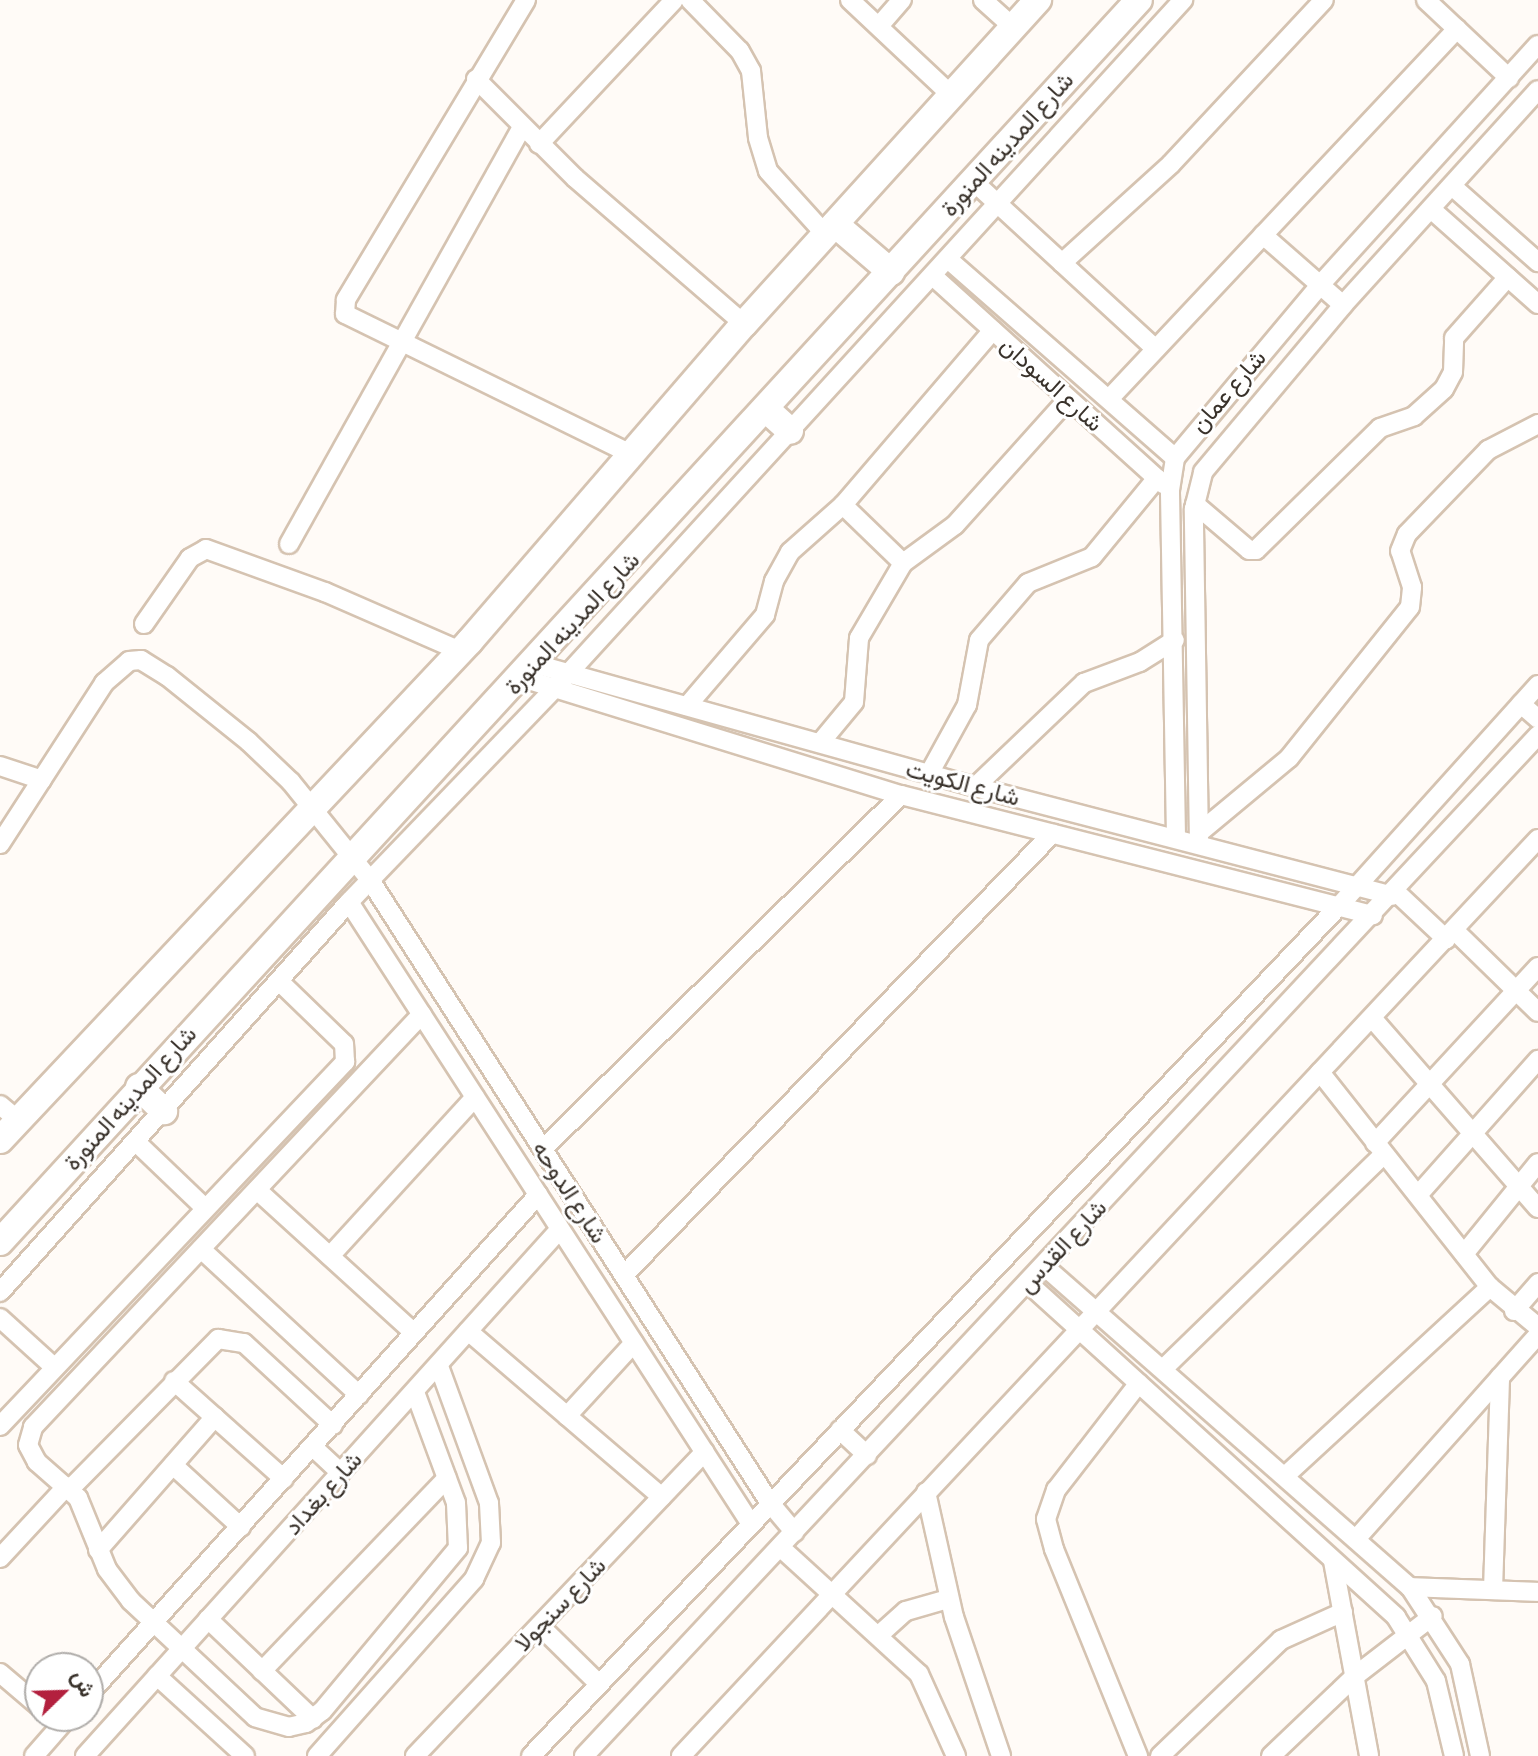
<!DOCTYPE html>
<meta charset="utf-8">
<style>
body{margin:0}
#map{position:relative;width:1538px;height:1756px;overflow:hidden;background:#fffbf7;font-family:"Asap Condensed",Vazirmatn,sans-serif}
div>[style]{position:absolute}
.roads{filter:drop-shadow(2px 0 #d5c3b1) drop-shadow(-2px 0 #d5c3b1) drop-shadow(0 2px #d5c3b1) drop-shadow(0 -2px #d5c3b1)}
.street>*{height:18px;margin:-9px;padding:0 9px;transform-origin:9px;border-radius:9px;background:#fff}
.secondary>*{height:26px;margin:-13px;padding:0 13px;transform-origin:13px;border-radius:13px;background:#fff}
span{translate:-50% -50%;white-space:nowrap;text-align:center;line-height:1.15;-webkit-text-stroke:6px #fff;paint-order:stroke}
.street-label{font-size:24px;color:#39322b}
.north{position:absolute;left:24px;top:1652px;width:80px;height:80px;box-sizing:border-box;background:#fff;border:2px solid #b0adaa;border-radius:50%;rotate:67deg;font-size:22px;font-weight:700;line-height:32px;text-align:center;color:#39322b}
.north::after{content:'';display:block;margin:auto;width:28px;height:36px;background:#b3203e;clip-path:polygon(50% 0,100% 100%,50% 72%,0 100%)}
</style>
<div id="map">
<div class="roads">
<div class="street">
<i style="left:526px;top:0;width:350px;rotate:121deg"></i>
<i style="left:346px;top:300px;width:14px;rotate:94deg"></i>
<i style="left:345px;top:314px;width:321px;rotate:26.1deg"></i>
<i style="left:690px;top:0;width:71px;rotate:45.6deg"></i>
<i style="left:740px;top:51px;width:23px;rotate:61deg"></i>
<i style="left:751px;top:71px;width:67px;rotate:84deg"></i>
<i style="left:758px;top:138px;width:34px;rotate:73deg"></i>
<i style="left:768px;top:171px;width:85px;rotate:47.9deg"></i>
<i style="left:850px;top:0;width:139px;rotate:43.2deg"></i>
<i style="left:983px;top:0;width:40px;rotate:42deg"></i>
<i style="left:1426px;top:0;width:114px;rotate:43.2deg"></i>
<i style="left:879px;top:26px;width:35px;rotate:-49deg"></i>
<i style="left:476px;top:79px;width:140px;rotate:45deg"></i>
<i style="left:575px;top:178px;width:223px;rotate:40.8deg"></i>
<i style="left:539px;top:144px;width:197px;rotate:-46.8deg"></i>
<i style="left:973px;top:181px;width:248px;rotate:42.6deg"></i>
<i style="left:1452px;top:186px;width:115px;rotate:41.5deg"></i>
<i style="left:1431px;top:209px;width:143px;rotate:41.6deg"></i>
<i style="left:1263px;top:235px;width:106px;rotate:41.2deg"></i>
<i style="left:949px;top:260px;width:300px;rotate:41.2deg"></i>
<i style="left:1062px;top:263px;width:147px;rotate:-42.2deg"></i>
<i style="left:1171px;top:164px;width:224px;rotate:-47deg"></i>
<i style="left:934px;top:277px;width:309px;rotate:42.1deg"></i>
<i style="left:1109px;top:399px;width:508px;rotate:-46.76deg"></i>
<i style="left:1195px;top:504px;width:71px;rotate:40.4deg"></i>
<i style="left:1249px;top:550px;width:7px"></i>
<i style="left:1256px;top:550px;width:174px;rotate:-44.5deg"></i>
<i style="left:1380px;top:428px;width:36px;rotate:-19deg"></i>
<i style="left:1414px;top:416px;width:40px;rotate:-42deg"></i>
<i style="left:1444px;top:389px;width:19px;rotate:-62deg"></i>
<i style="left:1453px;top:372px;width:34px;rotate:-88deg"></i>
<i style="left:1454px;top:338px;width:81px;rotate:-48.5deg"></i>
<i style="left:843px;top:505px;width:83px;rotate:44deg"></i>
<i style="left:289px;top:544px;width:478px;rotate:-60.8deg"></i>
<i style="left:144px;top:624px;width:80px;rotate:-55.1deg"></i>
<i style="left:190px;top:558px;width:18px;rotate:-29deg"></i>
<i style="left:206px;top:549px;width:127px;rotate:19.9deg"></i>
<i style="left:325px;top:592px;width:147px;rotate:23.6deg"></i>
<i style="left:535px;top:664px;width:457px;rotate:15.6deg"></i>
<i style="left:975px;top:787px;width:431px;rotate:14.6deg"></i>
<i style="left:522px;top:678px;width:397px;rotate:17.2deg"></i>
<i style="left:901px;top:795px;width:487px;rotate:14.3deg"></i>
<i style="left:1521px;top:704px;width:23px;rotate:41deg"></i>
<i style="left:687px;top:706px;width:120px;rotate:-49.4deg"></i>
<i style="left:765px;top:615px;width:35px;rotate:-75deg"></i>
<i style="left:774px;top:581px;width:33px;rotate:-61deg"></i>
<i style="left:790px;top:552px;width:71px;rotate:-41.6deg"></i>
<i style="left:843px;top:505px;width:230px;rotate:-49.4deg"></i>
<i style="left:820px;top:743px;width:53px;rotate:-50.3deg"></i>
<i style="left:854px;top:702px;width:64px;rotate:-85.5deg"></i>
<i style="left:859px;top:638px;width:87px;rotate:-59.6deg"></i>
<i style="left:903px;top:563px;width:64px;rotate:-36.2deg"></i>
<i style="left:955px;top:525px;width:169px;rotate:-48.1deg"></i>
<i style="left:0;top:766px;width:44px;rotate:18.4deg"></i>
<i style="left:929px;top:774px;width:79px;rotate:-61.2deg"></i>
<i style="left:967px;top:705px;width:66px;rotate:-79.5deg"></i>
<i style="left:979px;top:640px;width:75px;rotate:-49.3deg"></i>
<i style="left:1028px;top:583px;width:69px;rotate:-22.1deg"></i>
<i style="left:1092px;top:557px;width:102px;rotate:-50.6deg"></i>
<i style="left:975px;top:787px;width:151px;rotate:-43.7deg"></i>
<i style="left:1084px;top:683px;width:60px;rotate:-20.6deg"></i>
<i style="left:1140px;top:662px;width:41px;rotate:-32.2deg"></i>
<i style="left:1200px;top:832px;width:116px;rotate:-39.7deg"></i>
<i style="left:1289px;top:758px;width:193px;rotate:-51.3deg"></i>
<i style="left:1410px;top:607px;width:20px;rotate:-84deg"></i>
<i style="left:1412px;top:587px;width:38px;rotate:-108deg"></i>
<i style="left:1400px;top:551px;width:18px;rotate:-68deg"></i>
<i style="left:1407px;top:534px;width:117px;rotate:-46deg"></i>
<i style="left:1488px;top:450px;width:56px;rotate:-27.5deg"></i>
<i style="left:1176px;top:837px;width:347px;rotate:-91deg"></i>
<i style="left:1170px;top:490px;width:32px;rotate:-81deg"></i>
<i style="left:1175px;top:458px;width:226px;rotate:-50deg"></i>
<i style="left:1320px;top:285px;width:324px;rotate:-47.8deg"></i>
<i style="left:1199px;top:843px;width:334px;rotate:-90.9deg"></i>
<i style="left:1194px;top:509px;width:38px;rotate:-76deg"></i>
<i style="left:1203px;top:472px;width:218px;rotate:-50deg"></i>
<i style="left:1343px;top:305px;width:290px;rotate:-47.8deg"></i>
<i style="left:0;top:844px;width:192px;rotate:-57.1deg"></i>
<i style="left:104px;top:683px;width:33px;rotate:-41deg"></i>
<i style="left:129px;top:661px;width:12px;rotate:-5deg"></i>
<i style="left:141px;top:660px;width:31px;rotate:32deg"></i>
<i style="left:167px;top:676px;width:105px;rotate:38.8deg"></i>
<i style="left:249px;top:742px;width:58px;rotate:43.6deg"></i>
<i style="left:291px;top:782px;width:126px;rotate:51.1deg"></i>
<i style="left:370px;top:880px;width:740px;rotate:57.3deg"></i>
<i style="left:770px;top:1503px;width:38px;rotate:50deg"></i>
<i style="left:1396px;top:892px;width:69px;rotate:43.2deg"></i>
<i style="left:349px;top:902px;width:741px;rotate:57.13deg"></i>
<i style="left:1454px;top:930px;width:117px;rotate:44.3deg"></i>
<i style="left:1372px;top:1018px;width:252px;rotate:48.9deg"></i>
<i style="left:1320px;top:1072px;width:274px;rotate:51.7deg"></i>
<i style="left:1490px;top:1287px;width:62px;rotate:39.8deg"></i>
<i style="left:0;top:1105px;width:23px;rotate:40deg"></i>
<i style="left:136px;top:1142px;width:94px;rotate:43.7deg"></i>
<i style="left:1375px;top:1143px;width:240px;rotate:-47.2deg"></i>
<i style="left:543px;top:1149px;width:503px;rotate:-44.68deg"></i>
<i style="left:257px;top:1190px;width:212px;rotate:42.3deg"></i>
<i style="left:1418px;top:1195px;width:181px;rotate:-48.4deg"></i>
<i style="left:201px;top:1249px;width:215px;rotate:42.7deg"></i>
<i style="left:1464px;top:1254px;width:117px;rotate:-50.9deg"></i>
<i style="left:330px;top:1256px;width:215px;rotate:-47.6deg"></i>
<i style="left:1044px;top:1266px;width:487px;rotate:41.3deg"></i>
<i style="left:1410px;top:1587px;width:92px;rotate:57deg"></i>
<i style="left:1460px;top:1664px;width:94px;rotate:77.7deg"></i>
<i style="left:624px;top:1275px;width:615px;rotate:-45.86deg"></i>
<i style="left:1028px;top:1283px;width:497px;rotate:42.2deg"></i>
<i style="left:1396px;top:1617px;width:75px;rotate:58deg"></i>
<i style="left:1436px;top:1681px;width:77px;rotate:76.5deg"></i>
<i style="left:0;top:1292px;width:523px;rotate:-48.18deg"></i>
<i style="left:349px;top:902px;width:297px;rotate:-46.1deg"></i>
<i style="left:555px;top:688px;width:932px;rotate:-47.61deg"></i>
<i style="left:1514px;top:1311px;width:37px;rotate:-49deg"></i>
<i style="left:0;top:1318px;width:73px;rotate:42.2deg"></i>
<i style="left:468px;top:1331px;width:255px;rotate:40.6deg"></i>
<i style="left:1163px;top:1369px;width:308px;rotate:-44.2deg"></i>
<i style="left:174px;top:1381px;width:147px;rotate:41.7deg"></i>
<i style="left:415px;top:1392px;width:118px;rotate:69.7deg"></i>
<i style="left:456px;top:1503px;width:45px;rotate:87.5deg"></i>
<i style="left:458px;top:1548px;width:212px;rotate:129.8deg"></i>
<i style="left:322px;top:1711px;width:20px;rotate:143deg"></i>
<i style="left:306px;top:1723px;width:17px;rotate:167deg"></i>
<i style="left:289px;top:1727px;width:35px;rotate:-164deg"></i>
<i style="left:255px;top:1717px;width:170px;rotate:-136.9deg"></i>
<i style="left:131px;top:1601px;width:40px;rotate:-127deg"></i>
<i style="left:107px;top:1569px;width:77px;rotate:-112.2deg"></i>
<i style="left:78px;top:1498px;width:55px;rotate:-138.7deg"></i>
<i style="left:37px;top:1462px;width:19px;rotate:-118deg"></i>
<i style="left:28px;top:1445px;width:19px;rotate:-74deg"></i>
<i style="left:33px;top:1427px;width:567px;rotate:-46.71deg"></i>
<i style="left:567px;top:1416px;width:99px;rotate:-47.5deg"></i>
<i style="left:0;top:1426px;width:502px;rotate:-46.54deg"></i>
<i style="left:345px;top:1062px;width:18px;rotate:-93deg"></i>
<i style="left:344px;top:1044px;width:91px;rotate:-135.9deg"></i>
<i style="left:840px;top:1430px;width:37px;rotate:43deg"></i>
<i style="left:313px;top:1447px;width:38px;rotate:43deg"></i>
<i style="left:173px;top:1465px;width:92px;rotate:42.4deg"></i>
<i style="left:1285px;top:1476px;width:279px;rotate:-42.7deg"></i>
<i style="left:70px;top:1489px;width:211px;rotate:-45.4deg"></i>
<i style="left:218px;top:1339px;width:26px;rotate:9deg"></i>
<i style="left:244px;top:1343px;width:121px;rotate:42.7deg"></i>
<i style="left:926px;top:1492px;width:128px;rotate:77.4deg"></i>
<i style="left:954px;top:1617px;width:147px;rotate:71.3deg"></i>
<i style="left:1356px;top:1539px;width:273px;rotate:-48.3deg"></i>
<i style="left:780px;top:1547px;width:188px;rotate:42.4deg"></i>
<i style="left:919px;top:1674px;width:90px;rotate:65.7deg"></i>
<i style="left:98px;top:1550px;width:177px;rotate:-48.7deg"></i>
<i style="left:0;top:1558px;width:98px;rotate:-47.1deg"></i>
<i style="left:1333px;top:1561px;width:198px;rotate:79.5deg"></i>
<i style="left:1410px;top:1587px;width:128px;rotate:2.2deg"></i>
<i style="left:1493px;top:1590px;width:213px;rotate:-88.1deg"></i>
<i style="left:208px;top:1619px;width:145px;rotate:43.6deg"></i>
<i style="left:540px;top:1626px;width:83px;rotate:44.5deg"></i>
<i style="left:879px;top:1635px;width:36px;rotate:-42deg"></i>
<i style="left:906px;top:1611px;width:44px;rotate:-15.9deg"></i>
<i style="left:262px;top:1671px;width:267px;rotate:-46.2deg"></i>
<i style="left:0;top:1673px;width:52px;rotate:40.4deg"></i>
<i style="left:157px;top:1676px;width:119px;rotate:42.3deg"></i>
<i style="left:88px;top:1695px;width:673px;rotate:-48.01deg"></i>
<i style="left:34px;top:1756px;width:53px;rotate:-48.8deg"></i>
<i style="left:85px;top:1756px;width:709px;rotate:-47.97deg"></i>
<i style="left:317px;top:1756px;width:237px;rotate:-48.4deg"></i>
<i style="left:474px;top:1579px;width:40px;rotate:-65deg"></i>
<i style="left:491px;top:1543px;width:40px;rotate:-92.9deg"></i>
<i style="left:489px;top:1503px;width:146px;rotate:-110.1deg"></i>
<i style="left:415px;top:1756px;width:420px;rotate:-46.4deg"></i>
<i style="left:531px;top:1756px;width:1174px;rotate:-46.45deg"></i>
<i style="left:1340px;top:905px;width:296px;rotate:-48deg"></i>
<i style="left:584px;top:1756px;width:1397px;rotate:-46.94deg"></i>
<i style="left:681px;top:1756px;width:1255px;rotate:-46.94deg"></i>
<i style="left:1138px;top:1756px;width:223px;rotate:-112.1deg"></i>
<i style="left:1054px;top:1549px;width:31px;rotate:-105deg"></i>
<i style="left:1046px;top:1519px;width:31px;rotate:-71deg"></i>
<i style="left:1056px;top:1490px;width:135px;rotate:-52.2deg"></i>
<i style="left:1160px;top:1756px;width:168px;rotate:-43.8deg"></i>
<i style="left:1281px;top:1640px;width:68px;rotate:-24.3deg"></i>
<i style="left:1271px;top:1756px;width:116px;rotate:-43.6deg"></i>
<i style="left:1355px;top:1676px;width:98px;rotate:-37.6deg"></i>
</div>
<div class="secondary">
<i style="left:835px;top:224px;width:74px;rotate:40.6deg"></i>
<i style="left:767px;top:410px;width:31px;rotate:42deg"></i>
<i style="left:139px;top:1087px;width:35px;rotate:44deg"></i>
<i style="left:0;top:1140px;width:685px;rotate:-46.71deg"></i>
<i style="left:470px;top:641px;width:419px;rotate:-49.2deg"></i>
<i style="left:744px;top:324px;width:438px;rotate:-47.8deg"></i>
<i style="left:0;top:1242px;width:1685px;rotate:-47.48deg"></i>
</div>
</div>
<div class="street-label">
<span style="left:1007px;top:144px;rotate:-48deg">شارع المدينه المنورة</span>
<span style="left:1052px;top:384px;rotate:42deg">شارع السودان</span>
<span style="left:1228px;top:391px;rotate:-49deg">شارع عمان</span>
<span style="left:572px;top:623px;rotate:-47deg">شارع المدينه المنورة</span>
<span style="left:963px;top:783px;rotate:15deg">شارع الكويت</span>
<span style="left:130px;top:1098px;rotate:-48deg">شارع المدينه المنورة</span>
<span style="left:570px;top:1192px;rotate:57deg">شارع الدوحه</span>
<span style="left:1062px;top:1246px;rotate:-47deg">شارع القدس</span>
<span style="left:323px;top:1493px;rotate:-48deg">شارع بغداد</span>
<span style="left:560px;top:1604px;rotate:-46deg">شارع سنجولا</span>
</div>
<div class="north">ش</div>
</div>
